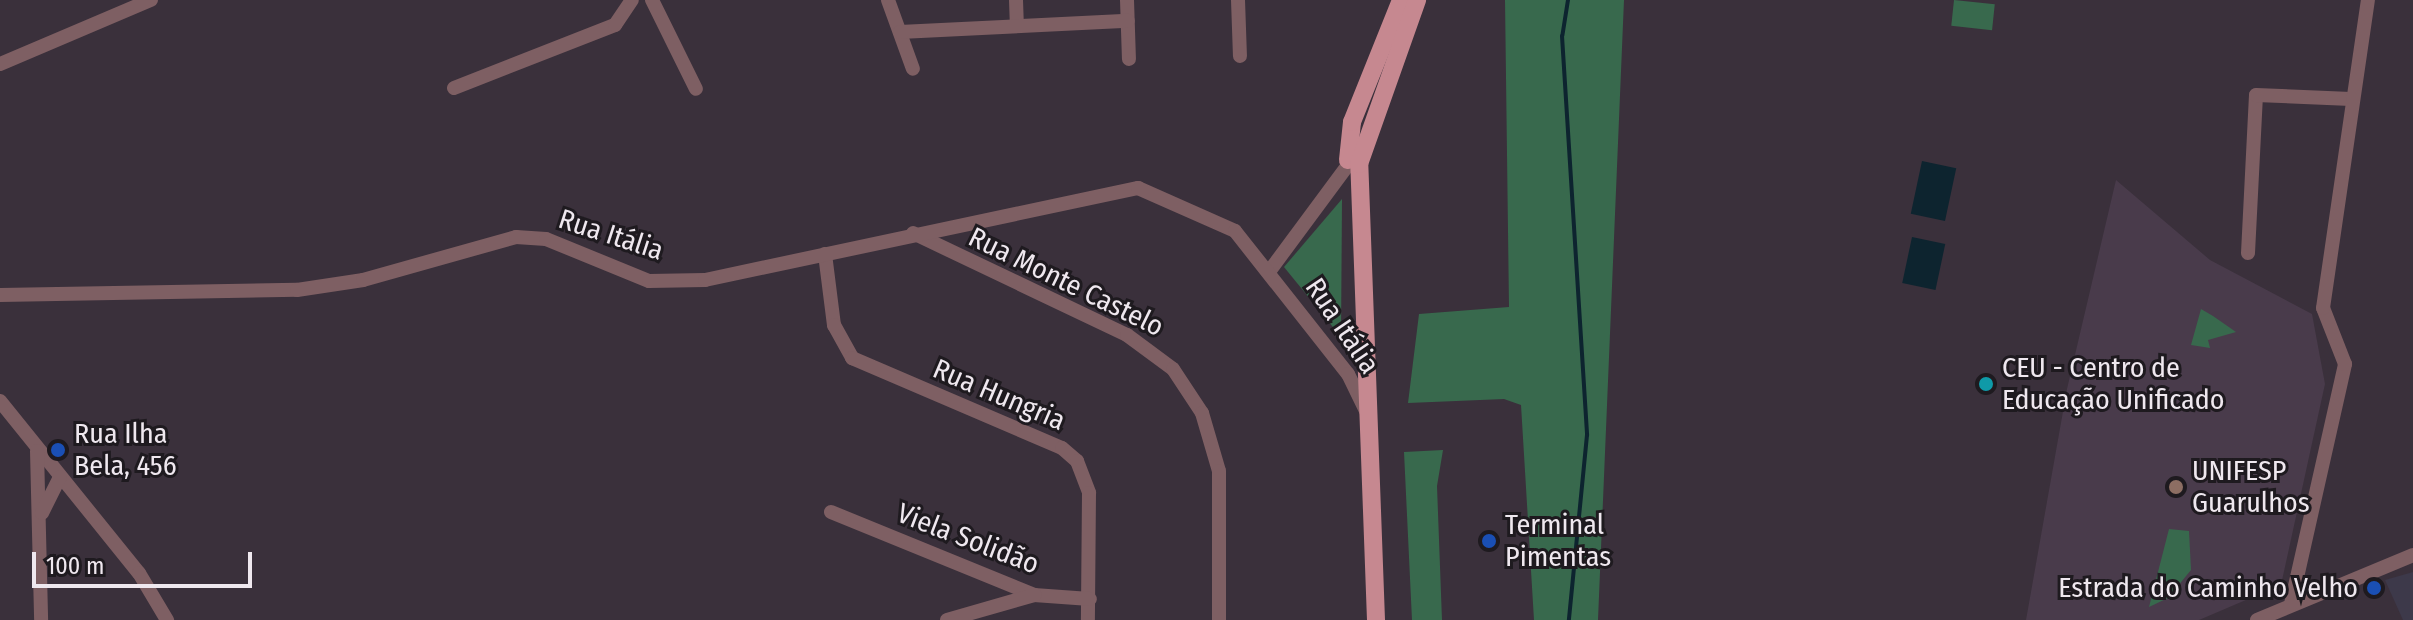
<!DOCTYPE html>
<meta charset="utf-8">
<style>
body{margin:0}
#map{position:relative;width:2413px;height:620px;overflow:hidden;background:#3a303b;font-family:"Fira Sans Condensed",sans-serif}
div>[style]{position:absolute}
.built>*{inset:0;background:#493b4b}
.industrial>*{inset:0;background:#3d394a}
.green>*{inset:0;background:#38694d;transform-origin:0 0}
.water>*{inset:0;background:#0d242f;transform-origin:0 0}
.stream>*{height:4px;margin:-2px;padding:0 2px;transform-origin:2px;border-radius:2px;background:#0d242f}
.minor>*{height:14px;margin:-7px;padding:0 7px;transform-origin:7px;border-radius:7px;background:#7e5f63}
.major>*{height:18px;margin:-9px;padding:0 9px;transform-origin:9px;border-radius:9px;background:#c68890}
.dots>*{width:22px;height:22px;translate:-50% -50%;box-sizing:border-box;border:4px solid #1e1a1f;border-radius:50%}
span{translate:-50% -50%;white-space:nowrap;text-align:center;line-height:1.15;-webkit-text-stroke:6px #1e1a1f;paint-order:stroke}
.street-label{font-size:28px;color:#efe8ef}
.poi-label{font-size:28px;color:#efe8ef}
.left{translate:0 -50%;text-align:left}
.right{translate:-100% -50%;text-align:right}
.scale{position:absolute;left:32px;top:552px;width:220px;height:36px;box-sizing:border-box;border:4px solid #efe8ef;border-top:0;padding-left:10px;font-size:24px;line-height:28px;white-space:nowrap;color:#efe8ef;-webkit-text-stroke:6px #1e1a1f;paint-order:stroke}
</style>
<div id="map">
<div class="built">
<i style="clip-path:polygon(2116px 180px,2210px 260px,2312px 314px,2325px 384px,2281px 585px,2199px 620px,2026px 620px,2067px 389px)"></i>
</div>
<div class="industrial">
<i style="clip-path:polygon(2413px 572px,2413px 620px,2403px 620px,2385px 580px)"></i>
</div>
<div class="green">
<i style="clip-path:polygon(1505px 0,1624px 0,1598px 620px,1534px 620px,1521px 405px,1504px 399px,1408px 403px,1419px 314px,1509px 307px)"></i>
<i style="left:1954px;top:0;width:41px;height:26px;rotate:6deg"></i>
<i style="clip-path:polygon(1342px 199px,1341px 337px,1284px 267px)"></i>
<i style="clip-path:polygon(2201px 309px,2213px 316px,2236px 332px,2208px 340px,2210px 348px,2191px 345px)"></i>
<i style="clip-path:polygon(1443px 450px,1437px 486px,1442px 620px,1412px 620px,1404px 452px)"></i>
<i style="clip-path:polygon(2169px 529px,2189px 531px,2191px 570px,2168px 598px,2149px 607px)"></i>
</div>
<div class="water">
<i style="left:1922px;top:161px;width:35px;height:54px;rotate:12deg"></i>
<i style="left:1912px;top:237px;width:34px;height:47px;rotate:12deg"></i>
</div>
<div class="stream">
<i style="left:1568px;top:0;width:36px;rotate:99deg"></i>
<i style="left:1562px;top:36px;width:400px;rotate:86.4deg"></i>
<i style="left:1587px;top:435px;width:186px;rotate:95.6deg"></i>
</div>
<div class="minor">
<i style="left:652px;top:0;width:99px;rotate:63.7deg"></i>
<i style="left:888px;top:0;width:73px;rotate:70.1deg"></i>
<i style="left:1016px;top:0;width:24px;rotate:88deg"></i>
<i style="left:1127px;top:0;width:59px;rotate:88.1deg"></i>
<i style="left:1238px;top:0;width:56px;rotate:88deg"></i>
<i style="left:900px;top:32px;width:228px;rotate:-2.8deg"></i>
<i style="left:0;top:64px;width:164px;rotate:-23deg"></i>
<i style="left:454px;top:88px;width:173px;rotate:-21.4deg"></i>
<i style="left:615px;top:25px;width:30px;rotate:-56deg"></i>
<i style="left:913px;top:233px;width:237px;rotate:25.5deg"></i>
<i style="left:1127px;top:335px;width:57px;rotate:36.5deg"></i>
<i style="left:1173px;top:369px;width:53px;rotate:56.6deg"></i>
<i style="left:1202px;top:413px;width:60px;rotate:73.7deg"></i>
<i style="left:1219px;top:471px;width:149px;rotate:90deg"></i>
<i style="left:2248px;top:253px;width:158px;rotate:-87.1deg"></i>
<i style="left:2256px;top:95px;width:95px;rotate:2.4deg"></i>
<i style="left:825px;top:254px;width:72px;rotate:82.8deg"></i>
<i style="left:834px;top:325px;width:38px;rotate:61deg"></i>
<i style="left:852px;top:358px;width:228px;rotate:23.2deg"></i>
<i style="left:1062px;top:448px;width:20px;rotate:41deg"></i>
<i style="left:1077px;top:461px;width:34px;rotate:69deg"></i>
<i style="left:1089px;top:493px;width:127px;rotate:90.5deg"></i>
<i style="left:1271px;top:269px;width:143px;rotate:-53.5deg"></i>
<i style="left:0;top:295px;width:297px;rotate:-1deg"></i>
<i style="left:297px;top:290px;width:67px;rotate:-8.6deg"></i>
<i style="left:363px;top:280px;width:159px;rotate:-15.7deg"></i>
<i style="left:516px;top:237px;width:30px;rotate:4deg"></i>
<i style="left:546px;top:239px;width:111px;rotate:22.2deg"></i>
<i style="left:649px;top:281px;width:56px;rotate:-1deg"></i>
<i style="left:705px;top:280px;width:443px;rotate:-12deg"></i>
<i style="left:1138px;top:188px;width:106px;rotate:23.9deg"></i>
<i style="left:1235px;top:231px;width:182px;rotate:51.7deg"></i>
<i style="left:1348px;top:374px;width:43px;rotate:64deg"></i>
<i style="left:0;top:401px;width:221px;rotate:51.1deg"></i>
<i style="left:139px;top:573px;width:55px;rotate:59.2deg"></i>
<i style="left:37px;top:451px;width:169px;rotate:88.6deg"></i>
<i style="left:831px;top:512px;width:219px;rotate:22.2deg"></i>
<i style="left:1034px;top:595px;width:56px;rotate:4.1deg"></i>
<i style="left:42px;top:513px;width:40px;rotate:-63.4deg"></i>
<i style="left:2291px;top:604px;width:246px;rotate:-77.3deg"></i>
<i style="left:2345px;top:364px;width:60px;rotate:-111.4deg"></i>
<i style="left:2323px;top:308px;width:311px;rotate:-81.7deg"></i>
<i style="left:947px;top:620px;width:91px;rotate:-16deg"></i>
<i style="left:2257px;top:620px;width:169px;rotate:-22.6deg"></i>
</div>
<div class="major">
<i style="left:1348px;top:160px;width:38px;rotate:-84deg"></i>
<i style="left:1352px;top:122px;width:131px;rotate:-68.1deg"></i>
<i style="left:1376px;top:620px;width:456px;rotate:-92.1deg"></i>
<i style="left:1359px;top:164px;width:174px;rotate:-70.5deg"></i>
</div>
<div class="dots">
<i style="left:1986px;top:384px;background:#0f9aa8"></i>
<i style="left:58px;top:450px;background:#1a4fb4"></i>
<i style="left:2176px;top:487px;background:#8d6e63"></i>
<i style="left:1489px;top:541px;background:#1a4fb4"></i>
<i style="left:2374px;top:588px;background:#1a4fb4"></i>
</div>
<div class="street-label">
<span style="left:611px;top:235px;rotate:18deg">Rua Itália</span>
<span style="left:1066px;top:282px;rotate:26deg">Rua Monte Castelo</span>
<span style="left:1342px;top:326px;rotate:56deg">Rua Itália</span>
<span style="left:999px;top:395px;rotate:23deg">Rua Hungria</span>
<span style="left:968px;top:539px;rotate:21deg">Viela Solidão</span>
</div>
<div class="poi-label">
<span class="left" style="left:2002px;top:384px">CEU - Centro de<br>Educação Unificado</span>
<span class="left" style="left:74px;top:450px">Rua Ilha<br>Bela, 456</span>
<span class="left" style="left:2192px;top:487px">UNIFESP<br>Guarulhos</span>
<span class="left" style="left:1505px;top:541px">Terminal<br>Pimentas</span>
<span class="right" style="left:2358px;top:588px">Estrada do Caminho Velho</span>
</div>
<div class="scale">100 m</div>
</div>
